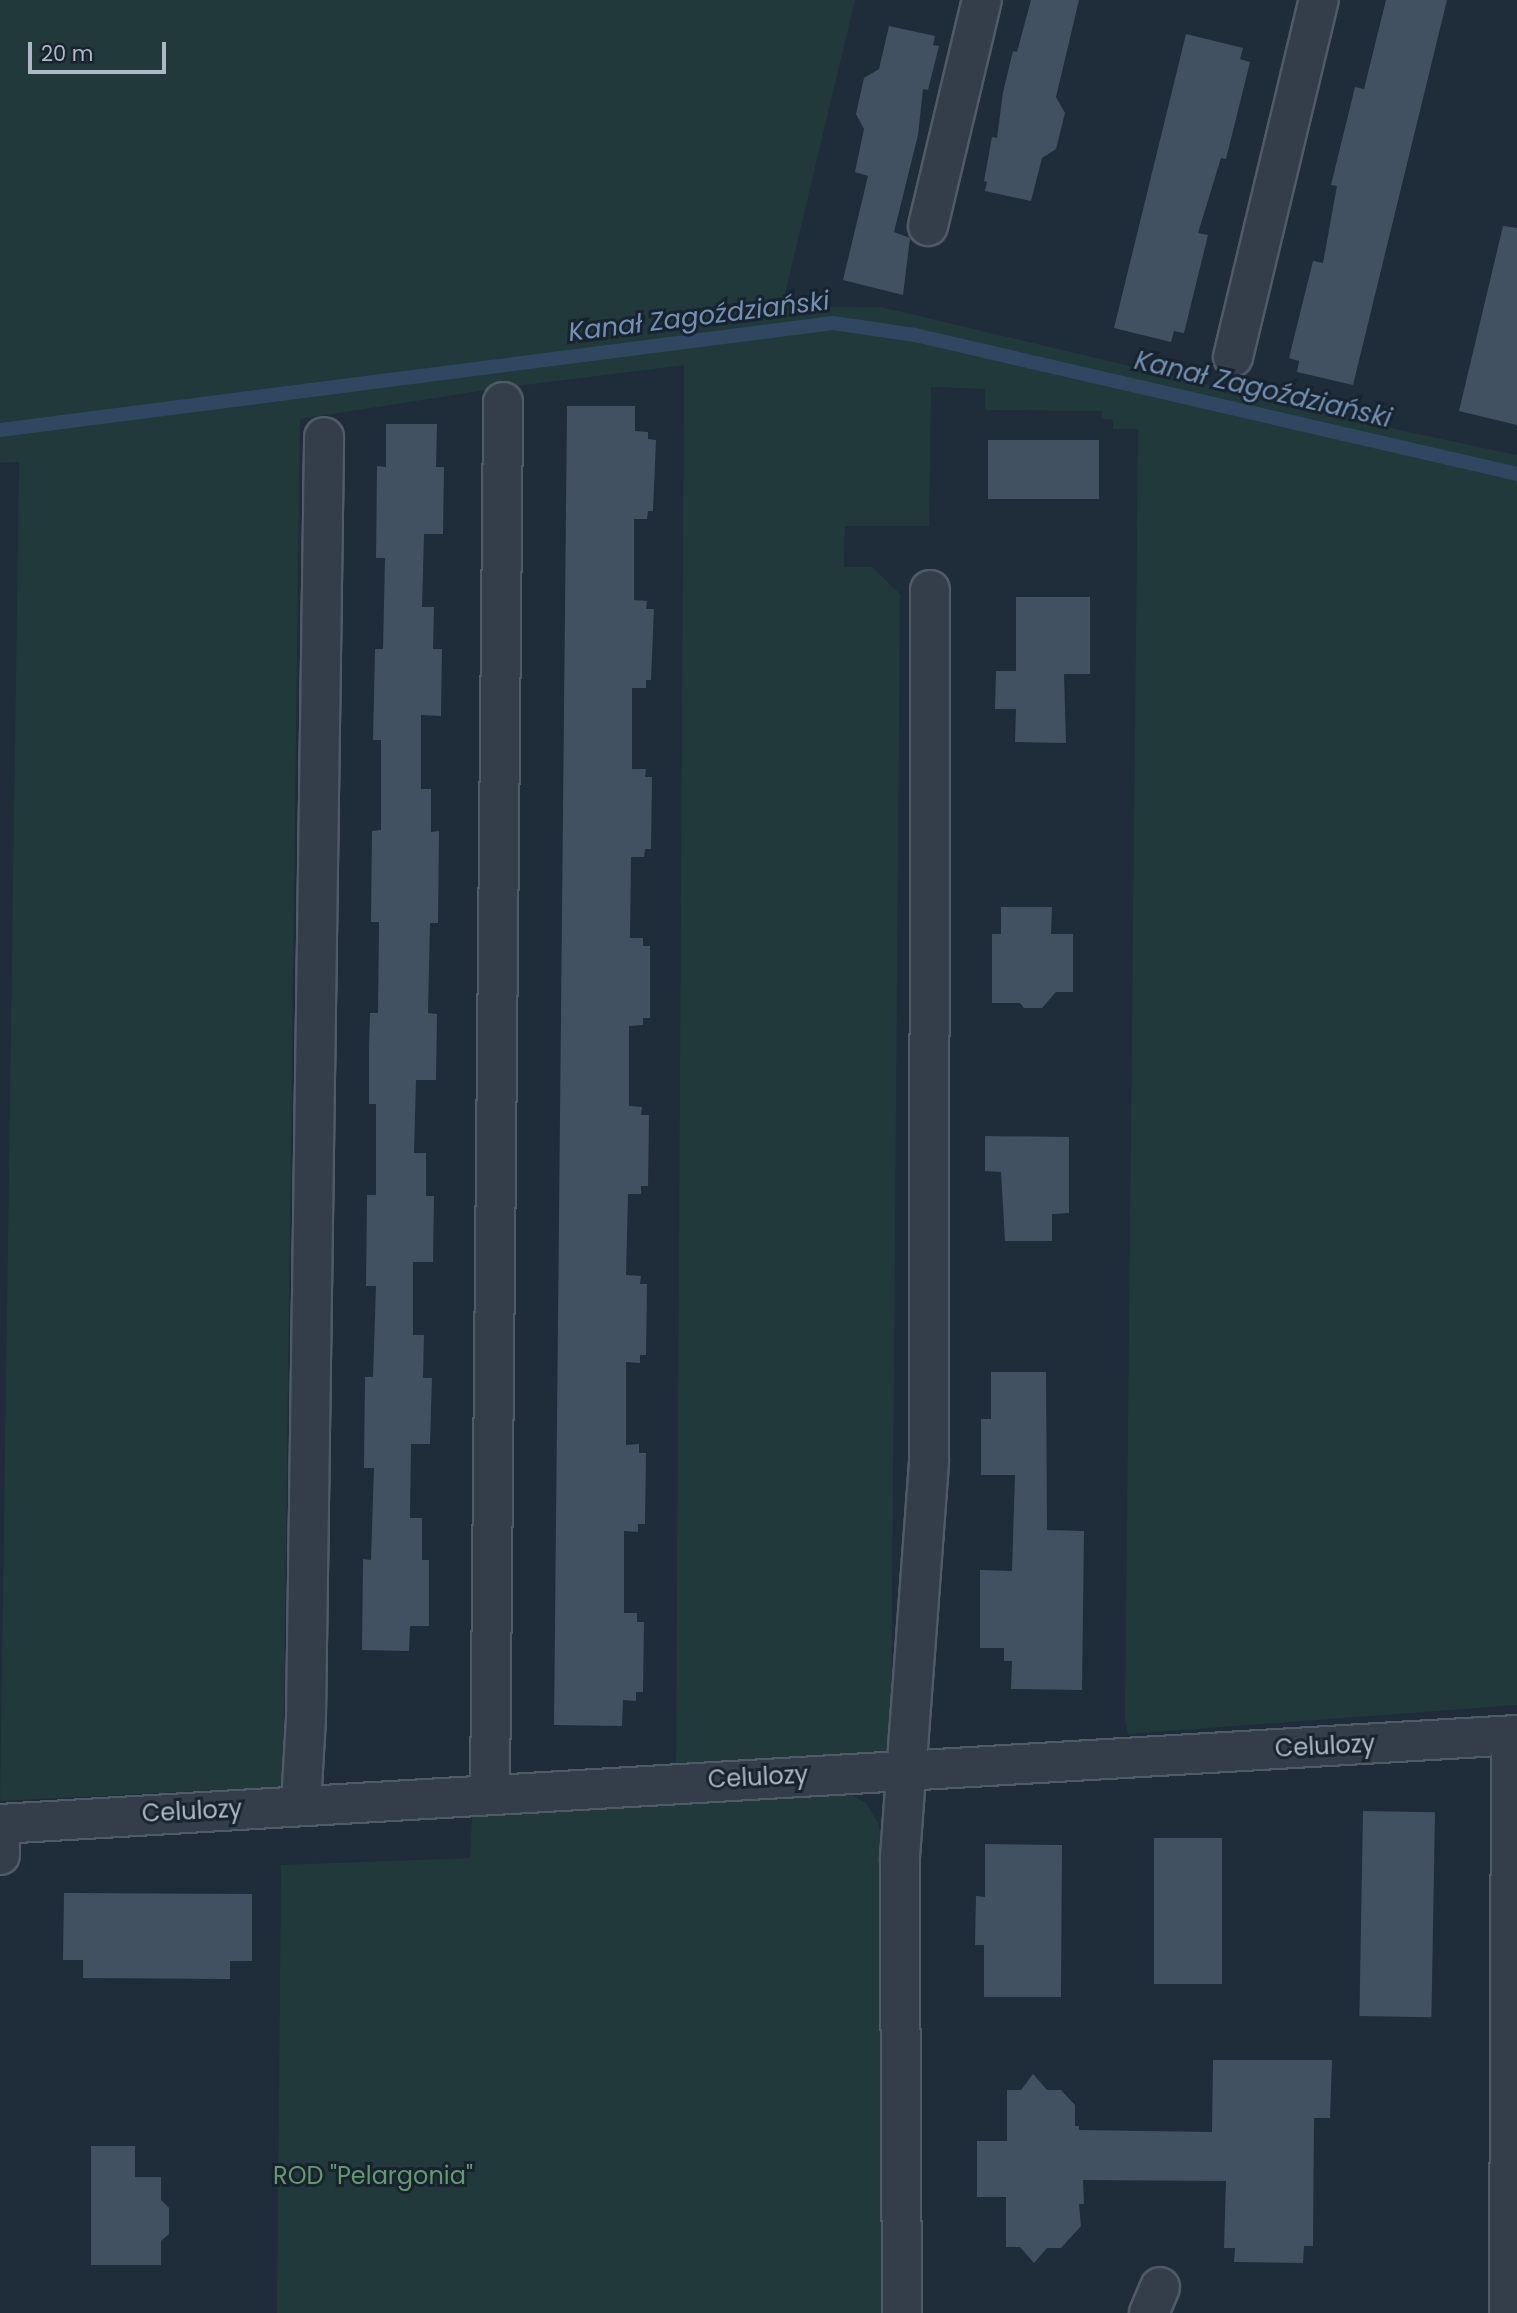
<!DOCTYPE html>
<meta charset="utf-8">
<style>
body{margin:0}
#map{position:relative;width:1517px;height:2313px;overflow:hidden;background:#1f2c3a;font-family:Poppins,sans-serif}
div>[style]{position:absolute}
.green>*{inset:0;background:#21393b}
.stream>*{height:14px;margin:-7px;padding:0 7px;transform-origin:7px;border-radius:7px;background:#2f4761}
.building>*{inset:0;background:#425162;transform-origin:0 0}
.roads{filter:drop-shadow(2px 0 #505b68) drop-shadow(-2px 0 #505b68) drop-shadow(0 2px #505b68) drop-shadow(0 -2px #505b68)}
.minor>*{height:38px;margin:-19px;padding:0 19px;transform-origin:19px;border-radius:19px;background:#333e4a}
span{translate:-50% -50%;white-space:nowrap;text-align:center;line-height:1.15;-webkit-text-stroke:6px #18232f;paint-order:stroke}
.street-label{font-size:24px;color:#adb8c7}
.park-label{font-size:24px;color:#629a6c}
.water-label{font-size:26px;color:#7291b2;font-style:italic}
.scale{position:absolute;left:28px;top:42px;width:138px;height:32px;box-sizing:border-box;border:4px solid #adb8c7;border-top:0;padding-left:9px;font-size:21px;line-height:24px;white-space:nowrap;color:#adb8c7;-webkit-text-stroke:5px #18232f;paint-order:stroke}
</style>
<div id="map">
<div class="green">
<i style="clip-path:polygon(0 0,855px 0,782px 306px,881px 307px,1404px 431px,1517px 455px,1517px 1705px,1128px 1734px,1125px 1721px,1138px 429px,1113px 429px,1113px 420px,1102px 419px,1102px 411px,985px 410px,985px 389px,931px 387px,929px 526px,845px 526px,844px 567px,872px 567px,900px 594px,891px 1751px,676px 1764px,684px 365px,486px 390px,300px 419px,283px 1787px,0 1801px,19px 462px,0 463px)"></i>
<i style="clip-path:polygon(851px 1794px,867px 1804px,878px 1823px,885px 1856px,884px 2313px,277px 2313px,281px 1865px,470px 1858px,472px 1814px)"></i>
</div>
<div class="stream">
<i style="left:0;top:430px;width:840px;rotate:-7.32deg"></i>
<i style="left:833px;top:323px;width:83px;rotate:8.3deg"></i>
<i style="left:915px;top:335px;width:618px;rotate:13deg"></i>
</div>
<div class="building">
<i style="clip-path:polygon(1031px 0,1079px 0,1056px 97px,1065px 113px,1056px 149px,1042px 158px,1031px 201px,985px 191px,987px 182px,984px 181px,992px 137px,997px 138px,1003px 92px,1013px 51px,1017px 52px)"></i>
<i style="clip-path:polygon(1386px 0,1447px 0,1353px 385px,1297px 372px,1299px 361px,1289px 358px,1313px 261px,1323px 263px,1337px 186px,1331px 185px,1355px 87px,1364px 89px)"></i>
<i style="clip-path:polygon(889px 26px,935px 36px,933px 45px,939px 46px,928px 90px,923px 89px,918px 135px,894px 232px,910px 238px,903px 295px,843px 280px,868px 176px,855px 172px,864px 129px,856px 114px,864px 78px,879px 69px)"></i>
<i style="clip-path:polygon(1186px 34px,1243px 48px,1240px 59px,1250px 62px,1226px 159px,1221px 158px,1198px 233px,1208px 235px,1184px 333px,1174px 331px,1171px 342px,1114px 328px)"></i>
<i style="clip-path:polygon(1503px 226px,1517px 228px,1517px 425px,1459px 411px)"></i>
<i style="clip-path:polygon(567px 406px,635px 406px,635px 431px,648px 432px,648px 439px,656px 440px,653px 511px,648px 511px,647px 519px,634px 519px,634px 600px,647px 601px,646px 609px,654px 609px,651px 680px,646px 680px,646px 688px,632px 688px,632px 769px,646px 769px,645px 777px,652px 777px,651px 849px,645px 849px,644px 857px,631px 857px,630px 938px,643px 938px,643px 946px,650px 946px,650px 1018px,643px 1018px,643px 1025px,629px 1026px,629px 1106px,642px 1107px,641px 1115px,649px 1115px,648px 1186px,641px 1186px,641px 1194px,628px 1194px,626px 1275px,641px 1276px,640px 1284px,647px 1284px,646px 1355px,640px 1355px,640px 1363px,626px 1362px,626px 1445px,639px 1444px,639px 1453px,646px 1453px,645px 1524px,638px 1524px,638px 1532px,624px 1531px,624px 1613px,637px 1613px,637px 1622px,644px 1622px,643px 1692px,636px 1692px,636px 1701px,623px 1700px,622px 1726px,554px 1725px)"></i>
<i style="clip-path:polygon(386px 424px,437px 424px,436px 467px,444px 467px,443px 534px,424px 534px,422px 607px,434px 607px,433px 649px,442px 649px,441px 716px,421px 715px,421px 789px,431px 789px,431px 832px,439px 831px,438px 923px,430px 923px,428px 1013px,437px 1014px,436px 1080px,416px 1080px,414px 1153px,426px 1153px,426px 1196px,434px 1196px,433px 1262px,413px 1262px,413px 1335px,424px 1335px,423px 1378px,432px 1378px,430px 1444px,411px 1444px,410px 1518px,422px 1518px,422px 1560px,429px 1560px,429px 1626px,410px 1626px,409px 1651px,362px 1650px,363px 1559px,371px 1560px,374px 1468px,364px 1468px,365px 1377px,373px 1377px,376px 1286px,366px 1286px,367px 1195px,376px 1195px,376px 1104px,369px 1104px,369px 1050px,370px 1013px,378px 1013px,379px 922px,371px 922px,372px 831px,381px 830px,381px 740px,373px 740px,375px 649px,383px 649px,385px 558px,376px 558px,377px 466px,386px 467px)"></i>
<i style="left:988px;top:440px;width:111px;height:59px"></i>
<i style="clip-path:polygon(1016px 597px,1090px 597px,1090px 674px,1064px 674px,1066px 743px,1015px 742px,1016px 709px,995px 709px,996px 671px,1016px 671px)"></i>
<i style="clip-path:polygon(1001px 907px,1052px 907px,1051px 934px,1073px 934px,1073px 992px,1056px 992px,1042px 1008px,1024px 1008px,1020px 1003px,992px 1003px,992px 934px,1001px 934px)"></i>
<i style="clip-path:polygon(985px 1136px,1069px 1137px,1069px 1213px,1052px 1214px,1052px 1241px,1005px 1241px,1001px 1172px,985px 1171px)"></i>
<i style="clip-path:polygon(991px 1372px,1046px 1372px,1047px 1530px,1084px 1531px,1082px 1690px,1011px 1689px,1012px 1661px,1004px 1661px,1004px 1648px,980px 1648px,980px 1570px,1012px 1571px,1015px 1475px,981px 1475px,981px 1419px,991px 1419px)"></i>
<i style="left:1363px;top:1811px;width:72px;height:205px;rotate:1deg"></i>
<i style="left:1154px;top:1838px;width:68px;height:146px"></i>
<i style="clip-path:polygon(985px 1844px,1062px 1845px,1061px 1997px,984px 1997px,984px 1945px,975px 1945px,976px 1896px,985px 1897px)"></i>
<i style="clip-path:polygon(64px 1893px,252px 1894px,252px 1961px,230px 1961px,230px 1979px,83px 1978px,83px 1960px,63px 1960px)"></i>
<i style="clip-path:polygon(1213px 2060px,1332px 2060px,1330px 2118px,1314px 2118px,1313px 2246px,1304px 2246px,1303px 2263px,1234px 2262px,1235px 2248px,1224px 2248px,1226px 2181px,1083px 2180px,1084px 2204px,1079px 2204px,1081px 2226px,1061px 2248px,1047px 2248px,1034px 2263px,1020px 2247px,1006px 2247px,1006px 2197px,977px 2197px,977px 2141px,1007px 2141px,1007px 2090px,1021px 2090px,1033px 2074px,1047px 2090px,1061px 2090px,1075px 2105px,1075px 2126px,1079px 2126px,1079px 2130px,1212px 2132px)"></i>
<i style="clip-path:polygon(91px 2146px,135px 2146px,135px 2177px,161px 2177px,161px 2200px,169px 2208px,169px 2234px,161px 2241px,161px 2265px,91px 2265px)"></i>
</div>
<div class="roads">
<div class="minor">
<i style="left:928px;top:226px;width:232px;rotate:-76.6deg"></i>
<i style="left:1233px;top:357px;width:367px;rotate:-76.5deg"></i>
<i style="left:490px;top:1793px;width:1391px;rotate:-89.46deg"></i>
<i style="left:301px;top:1805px;width:88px;rotate:-86.7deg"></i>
<i style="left:306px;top:1717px;width:1280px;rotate:-89.19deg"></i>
<i style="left:0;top:1824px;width:1520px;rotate:-3.36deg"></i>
<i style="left:0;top:1855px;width:31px;rotate:-90deg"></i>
<i style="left:902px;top:2313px;width:456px;rotate:-90.3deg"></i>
<i style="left:900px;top:1857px;width:396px;rotate:-85.8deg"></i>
<i style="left:929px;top:1462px;width:872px;rotate:-89.93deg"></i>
<i style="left:1149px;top:2313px;width:28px;rotate:-67deg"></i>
<i style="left:1509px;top:2313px;width:577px;rotate:-89.8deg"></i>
</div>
</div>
<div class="street-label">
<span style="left:1325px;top:1746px;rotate:-3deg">Celulozy</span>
<span style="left:758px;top:1777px;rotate:-3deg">Celulozy</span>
<span style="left:192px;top:1811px;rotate:-3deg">Celulozy</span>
</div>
<div class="park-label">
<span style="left:373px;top:2176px">ROD "Pelargonia"</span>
</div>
<div class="water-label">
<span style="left:699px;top:317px;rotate:-7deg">Kanał Zagoździański</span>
<span style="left:1263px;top:390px;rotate:13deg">Kanał Zagoździański</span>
</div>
<div class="scale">20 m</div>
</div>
